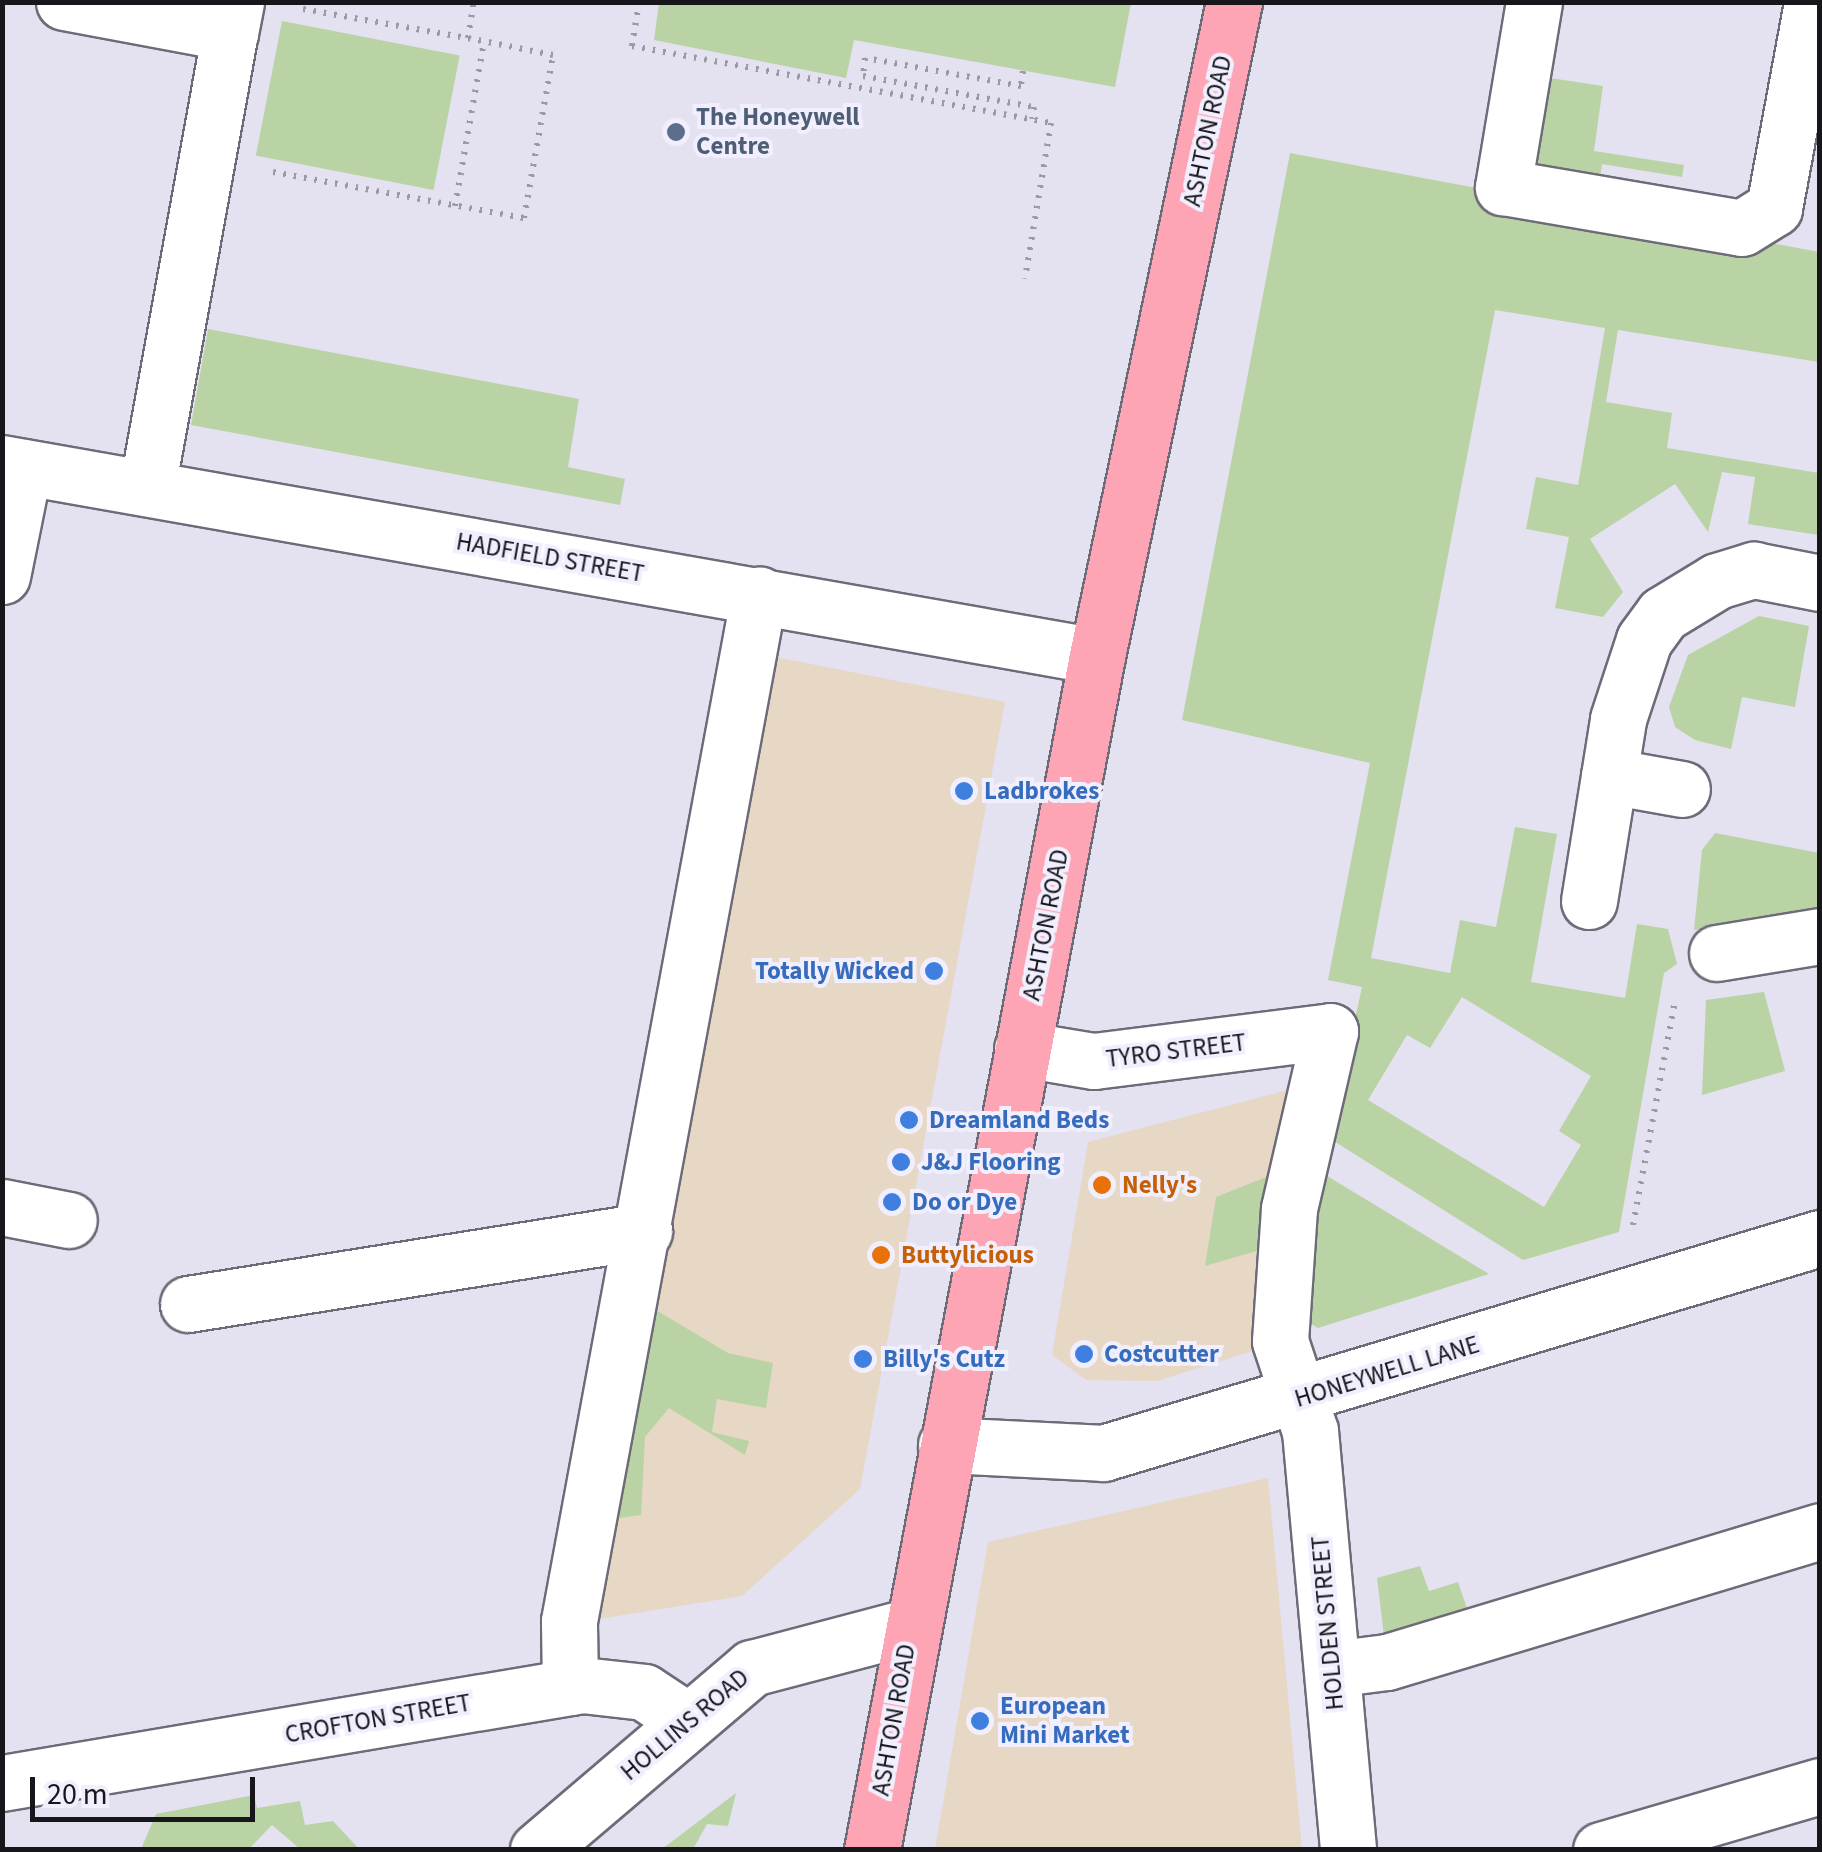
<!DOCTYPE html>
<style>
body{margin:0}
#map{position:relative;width:1822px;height:1852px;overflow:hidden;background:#e4e1f0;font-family:"Source Sans 3",sans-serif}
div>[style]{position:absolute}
.commercial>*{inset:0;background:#e7d7c5}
.green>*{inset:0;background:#bad3a5;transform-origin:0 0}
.path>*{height:6px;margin-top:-3px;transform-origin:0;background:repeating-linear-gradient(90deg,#9b99a4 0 2.5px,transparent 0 10.5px)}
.roads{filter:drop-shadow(2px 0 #6e6b78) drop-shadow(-2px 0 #6e6b78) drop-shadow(0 2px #6e6b78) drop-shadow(0 -2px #6e6b78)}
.minor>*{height:55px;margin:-27.5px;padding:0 27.5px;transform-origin:27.5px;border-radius:27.5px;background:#fff}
.highway>*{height:55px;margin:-27.5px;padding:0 27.5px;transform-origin:27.5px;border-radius:27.5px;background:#fda5b5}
.dots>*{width:28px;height:28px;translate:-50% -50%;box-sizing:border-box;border:5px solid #f1eefd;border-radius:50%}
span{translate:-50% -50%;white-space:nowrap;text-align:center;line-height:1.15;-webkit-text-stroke:8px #f1eefd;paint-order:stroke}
.service-label{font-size:25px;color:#4e5e75;font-weight:700}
.left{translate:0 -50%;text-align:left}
.street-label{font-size:25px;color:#17161b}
.shop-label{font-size:25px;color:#366cbe;font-weight:700}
.right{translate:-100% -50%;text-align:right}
.food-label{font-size:25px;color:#c56008;font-weight:700}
.frame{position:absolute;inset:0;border:5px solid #17161b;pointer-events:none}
.scale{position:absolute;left:30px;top:1777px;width:225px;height:45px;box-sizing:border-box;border:5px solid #17161b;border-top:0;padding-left:12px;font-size:30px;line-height:35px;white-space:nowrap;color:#17161b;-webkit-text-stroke:8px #f1eefd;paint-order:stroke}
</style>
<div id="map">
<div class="commercial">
<i style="clip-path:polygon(760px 654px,1005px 702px,860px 1489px,742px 1596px,580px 1622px)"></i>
<i style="clip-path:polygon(1300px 1087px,1259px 1349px,1157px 1381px,1086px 1380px,1052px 1355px,1088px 1142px)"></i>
<i style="clip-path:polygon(1268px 1478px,1302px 1849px,935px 1849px,988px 1542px)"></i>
</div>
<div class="green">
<i style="clip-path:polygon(659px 3px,659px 2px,1131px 3px,1115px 87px,854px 40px,846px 78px,654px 40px)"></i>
<i style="left:282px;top:21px;width:181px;height:137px;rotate:11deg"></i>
<i style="clip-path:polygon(1537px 76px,1603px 86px,1594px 151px,1684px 165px,1682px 177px,1602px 164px,1598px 193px,1519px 181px)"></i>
<i style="clip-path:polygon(evenodd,1290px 153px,1819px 252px,1819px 362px,1618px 330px,1606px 402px,1672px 413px,1667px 448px,1819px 473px,1819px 535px,1748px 524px,1755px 477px,1722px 472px,1708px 532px,1675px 484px,1590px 539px,1623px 592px,1603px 617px,1555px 608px,1569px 537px,1526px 529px,1536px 477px,1578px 485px,1605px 328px,1495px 310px,1371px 958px,1450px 973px,1460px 920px,1496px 927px,1515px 827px,1557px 834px,1531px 982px,1625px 998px,1637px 924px,1668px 929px,1677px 964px,1664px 973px,1619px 1232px,1523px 1260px,1329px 1138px,1362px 987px,1328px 980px,1370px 763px,1182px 720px,1290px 153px,1462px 997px,1591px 1076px,1559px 1131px,1581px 1145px,1544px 1207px,1368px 1100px,1407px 1035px,1430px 1048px,1462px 997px)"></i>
<i style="clip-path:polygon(208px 329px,579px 399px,568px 467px,625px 479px,620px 505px,191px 425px)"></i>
<i style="clip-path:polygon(1759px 616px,1809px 626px,1795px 707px,1742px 697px,1731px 749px,1695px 740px,1675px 727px,1669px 707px,1688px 655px)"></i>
<i style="clip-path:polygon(1715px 833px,1819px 853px,1819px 911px,1694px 930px,1702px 850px)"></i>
<i style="clip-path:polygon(1764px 992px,1785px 1071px,1702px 1095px,1706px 1000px)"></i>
<i style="clip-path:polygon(1314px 1168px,1489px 1274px,1318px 1328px,1306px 1321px)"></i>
<i style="clip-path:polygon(1279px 1172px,1260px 1250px,1205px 1266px,1216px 1197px)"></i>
<i style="clip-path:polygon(649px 1306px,728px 1353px,773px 1363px,766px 1408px,717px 1399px,712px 1432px,749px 1441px,745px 1455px,669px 1408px,645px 1437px,641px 1515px,611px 1519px)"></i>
<i style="clip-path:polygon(1420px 1566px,1429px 1591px,1458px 1582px,1470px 1617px,1385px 1644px,1377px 1578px)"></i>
<i style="clip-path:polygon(736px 1793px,728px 1826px,707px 1824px,693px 1849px,662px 1849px)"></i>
<i style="clip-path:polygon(254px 1795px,257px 1808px,300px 1801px,305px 1825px,333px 1821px,359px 1849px,300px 1849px,272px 1825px,249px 1849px,141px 1849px,156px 1814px)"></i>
</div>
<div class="path">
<i style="left:639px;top:2px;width:45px;rotate:99deg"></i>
<i style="left:632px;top:46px;width:426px;rotate:10.4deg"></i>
<i style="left:1051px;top:123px;width:158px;rotate:99.5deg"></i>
<i style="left:303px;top:9px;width:168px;rotate:10deg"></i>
<i style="left:468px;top:38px;width:36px;rotate:-81deg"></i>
<i style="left:1023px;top:71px;width:15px;rotate:98deg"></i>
<i style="left:1021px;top:86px;width:158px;rotate:-169.8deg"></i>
<i style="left:865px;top:58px;width:18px;rotate:96deg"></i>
<i style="left:863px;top:76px;width:174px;rotate:10.3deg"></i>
<i style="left:1034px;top:107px;width:12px;rotate:99deg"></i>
<i style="left:273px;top:172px;width:255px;rotate:10.4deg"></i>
<i style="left:524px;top:218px;width:166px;rotate:-79.9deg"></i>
<i style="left:553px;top:55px;width:87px;rotate:-168.7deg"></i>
<i style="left:455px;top:206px;width:167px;rotate:-80deg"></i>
<i style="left:1633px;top:1225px;width:228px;rotate:-79.4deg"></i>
</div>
<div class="roads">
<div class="minor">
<i style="left:64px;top:2px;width:169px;rotate:10.6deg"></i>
<i style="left:230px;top:33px;width:32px;rotate:-79deg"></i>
<i style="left:1534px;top:2px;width:188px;rotate:99.5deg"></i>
<i style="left:1503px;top:187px;width:242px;rotate:9.7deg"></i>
<i style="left:1742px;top:228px;width:38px;rotate:-32deg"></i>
<i style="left:1774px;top:208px;width:209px;rotate:-79.5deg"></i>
<i style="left:2px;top:463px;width:1112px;rotate:10deg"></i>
<i style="left:147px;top:488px;width:463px;rotate:-79.7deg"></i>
<i style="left:2px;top:576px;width:111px;rotate:-78.6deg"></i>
<i style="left:1609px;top:776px;width:74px;rotate:10.1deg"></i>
<i style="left:1589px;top:901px;width:184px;rotate:-80.9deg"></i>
<i style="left:1618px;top:719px;width:83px;rotate:-71.8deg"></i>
<i style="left:1644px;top:640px;width:32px;rotate:-54deg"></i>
<i style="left:1663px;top:614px;width:63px;rotate:-31.4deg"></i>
<i style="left:1717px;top:581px;width:39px;rotate:-17deg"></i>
<i style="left:1754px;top:570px;width:67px;rotate:11.1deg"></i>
<i style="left:1717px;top:953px;width:104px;rotate:-9.4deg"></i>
<i style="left:1022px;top:1049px;width:73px;rotate:9.5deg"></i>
<i style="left:1094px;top:1061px;width:238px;rotate:-7.2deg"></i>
<i style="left:1330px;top:1031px;width:183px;rotate:103deg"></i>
<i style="left:1289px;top:1209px;width:132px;rotate:93.9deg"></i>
<i style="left:1280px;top:1341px;width:95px;rotate:71.6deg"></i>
<i style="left:1310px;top:1431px;width:421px;rotate:84.8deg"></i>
<i style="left:2px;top:1207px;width:68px;rotate:11deg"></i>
<i style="left:188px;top:1304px;width:462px;rotate:-9.1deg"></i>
<i style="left:946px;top:1445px;width:157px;rotate:2.9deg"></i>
<i style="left:1103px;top:1453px;width:749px;rotate:-16.69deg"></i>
<i style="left:1332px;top:1669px;width:55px;rotate:-7.3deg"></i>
<i style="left:1387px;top:1662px;width:452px;rotate:-16.8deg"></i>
<i style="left:570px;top:1687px;width:66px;rotate:-90.9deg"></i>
<i style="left:569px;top:1621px;width:1044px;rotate:-79.52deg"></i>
<i style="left:2px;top:1783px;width:588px;rotate:-9.59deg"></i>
<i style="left:582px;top:1685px;width:62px;rotate:6.4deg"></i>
<i style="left:644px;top:1692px;width:53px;rotate:33.4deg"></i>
<i style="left:538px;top:1850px;width:281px;rotate:-40.4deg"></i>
<i style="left:752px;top:1668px;width:164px;rotate:-14.8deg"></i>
<i style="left:1601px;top:1850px;width:228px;rotate:-16.3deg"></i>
</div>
<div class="highway">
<i style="left:872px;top:1850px;width:1215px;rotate:-79.33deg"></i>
<i style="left:1097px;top:656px;width:668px;rotate:-78.17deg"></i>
</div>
</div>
<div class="dots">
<i style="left:676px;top:132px;background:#5c6f8a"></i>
<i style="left:964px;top:791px;background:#3f7fe0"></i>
<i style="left:934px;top:971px;background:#3f7fe0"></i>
<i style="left:909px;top:1120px;background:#3f7fe0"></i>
<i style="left:901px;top:1162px;background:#3f7fe0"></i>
<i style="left:1102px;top:1185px;background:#e8710a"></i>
<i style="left:892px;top:1202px;background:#3f7fe0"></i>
<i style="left:881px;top:1255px;background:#e8710a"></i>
<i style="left:1084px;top:1354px;background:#3f7fe0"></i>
<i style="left:863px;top:1359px;background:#3f7fe0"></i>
<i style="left:980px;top:1721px;background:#3f7fe0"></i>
</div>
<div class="service-label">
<span class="left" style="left:696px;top:132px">The Honeywell<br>Centre</span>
</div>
<div class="street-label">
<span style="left:1208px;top:131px;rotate:-78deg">ASHTON ROAD</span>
<span style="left:550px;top:558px;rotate:10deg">HADFIELD STREET</span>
<span style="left:1046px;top:925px;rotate:-79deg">ASHTON ROAD</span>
<span style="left:1176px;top:1051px;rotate:-7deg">TYRO STREET</span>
<span style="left:1387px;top:1372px;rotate:-17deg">HONEYWELL LANE</span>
<span style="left:1328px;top:1623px;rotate:-95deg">HOLDEN STREET</span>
<span style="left:378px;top:1719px;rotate:-10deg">CROFTON STREET</span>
<span style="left:894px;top:1720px;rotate:-80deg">ASHTON ROAD</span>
<span style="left:685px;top:1725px;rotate:-40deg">HOLLINS ROAD</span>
</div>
<div class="shop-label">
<span class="left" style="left:984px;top:791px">Ladbrokes</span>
<span class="right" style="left:914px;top:971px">Totally Wicked</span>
<span class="left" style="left:929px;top:1120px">Dreamland Beds</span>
<span class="left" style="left:921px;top:1162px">J&amp;J Flooring</span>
<span class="left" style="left:912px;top:1202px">Do or Dye</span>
<span class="left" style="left:1104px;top:1354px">Costcutter</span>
<span class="left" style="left:883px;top:1359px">Billy's Cutz</span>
<span class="left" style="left:1000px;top:1721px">European<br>Mini Market</span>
</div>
<div class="food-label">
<span class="left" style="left:1122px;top:1185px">Nelly's</span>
<span class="left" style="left:901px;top:1255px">Buttylicious</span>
</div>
<div class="frame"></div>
<div class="scale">20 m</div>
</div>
